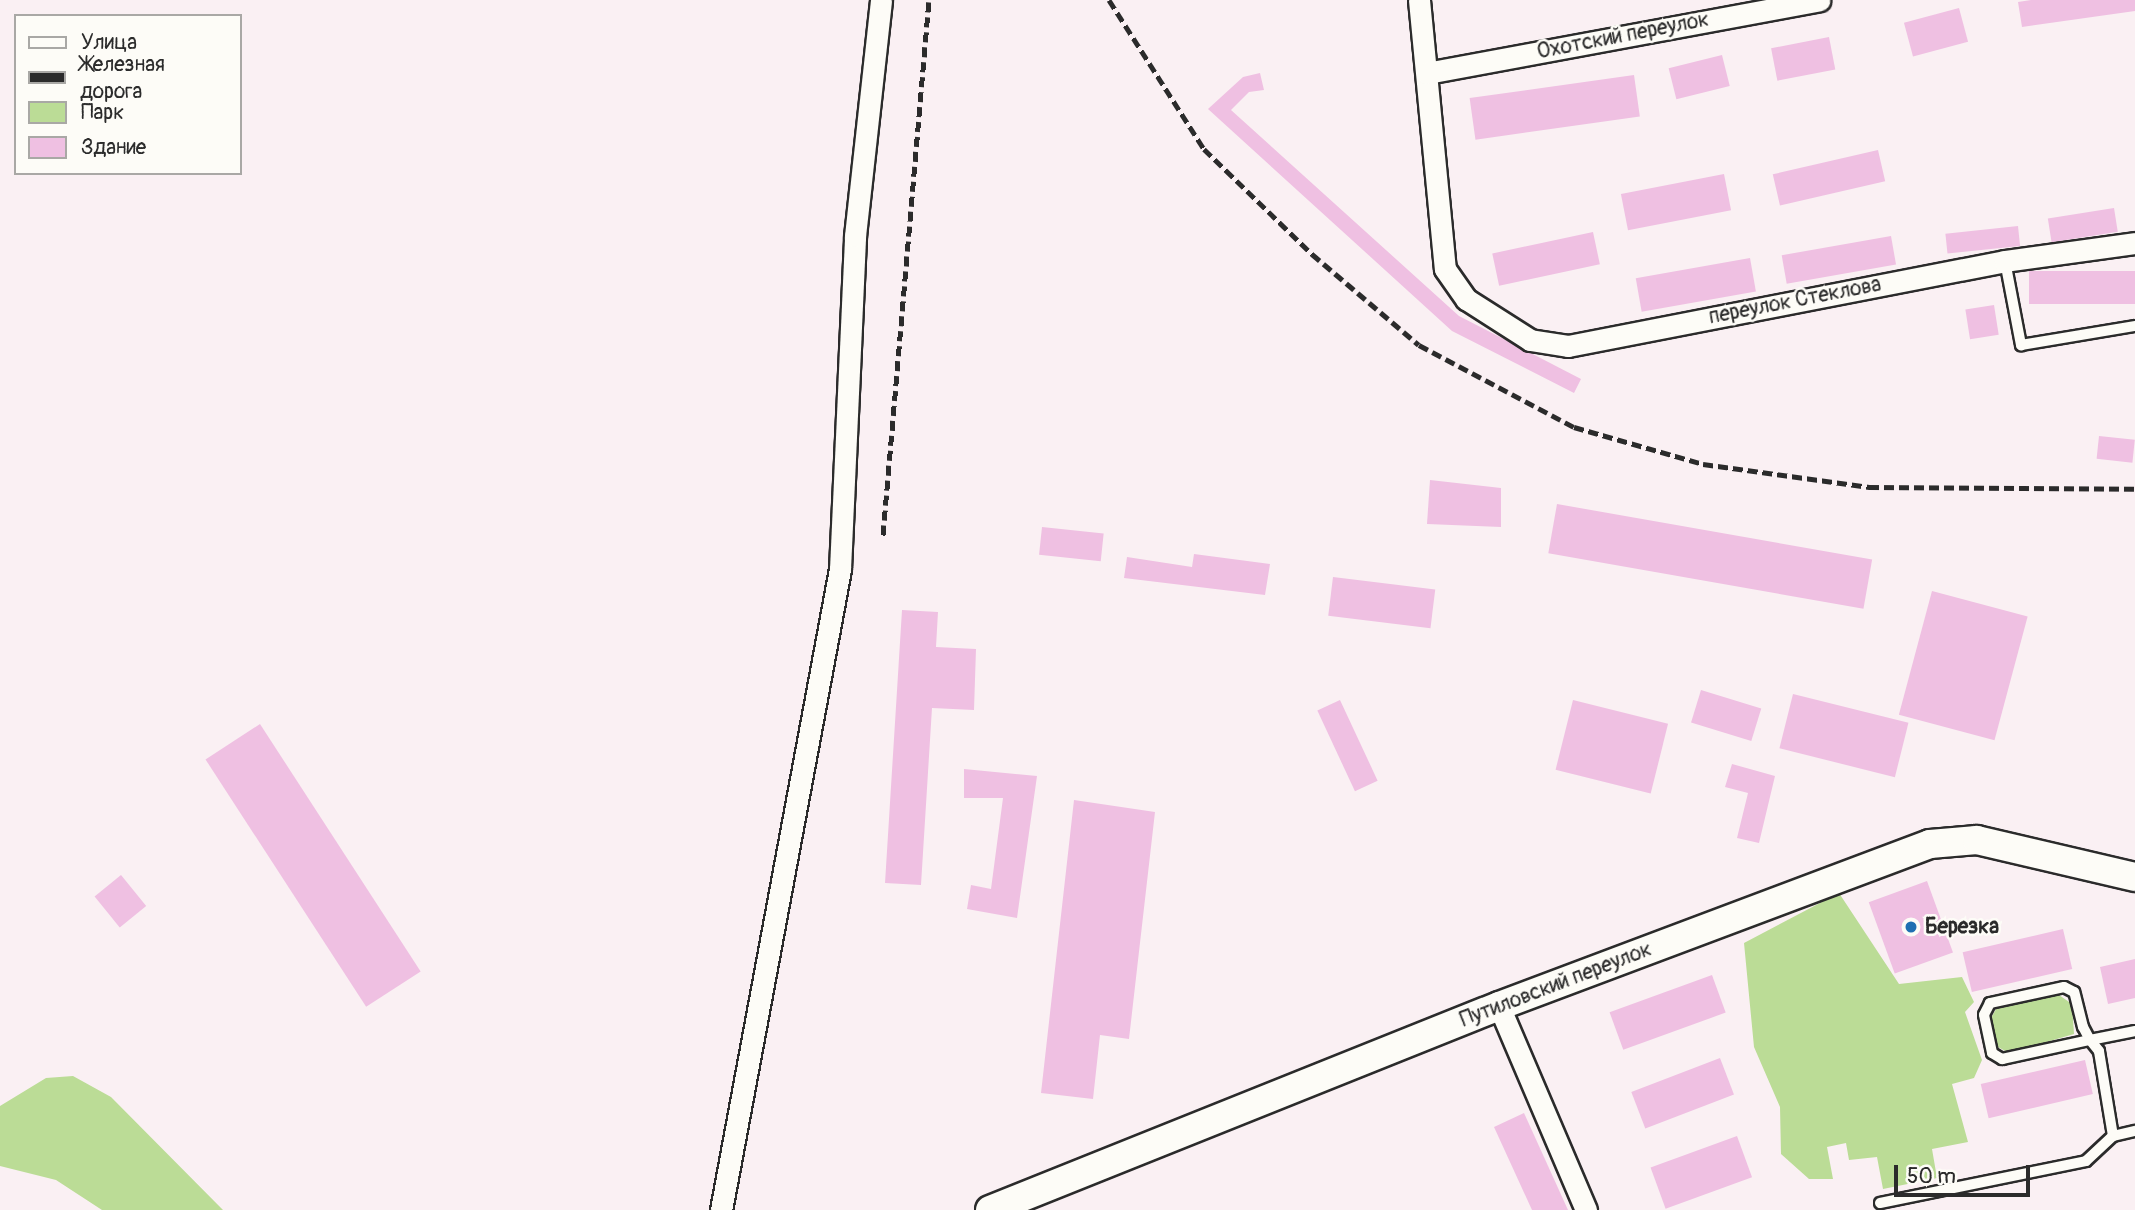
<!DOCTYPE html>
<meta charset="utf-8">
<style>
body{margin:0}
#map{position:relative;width:2135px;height:1210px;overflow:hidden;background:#faf0f3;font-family:Pangolin,sans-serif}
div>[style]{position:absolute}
.green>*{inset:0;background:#bbdc96}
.building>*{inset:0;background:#efc0e2;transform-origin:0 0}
.roads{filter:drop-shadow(2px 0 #2b2b2b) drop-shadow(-2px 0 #2b2b2b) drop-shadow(0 2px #2b2b2b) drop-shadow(0 -2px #2b2b2b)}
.lane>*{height:10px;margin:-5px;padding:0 5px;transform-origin:5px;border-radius:5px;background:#fdfcf7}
.street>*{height:21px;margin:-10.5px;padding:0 10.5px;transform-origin:10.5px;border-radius:10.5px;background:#fdfcf7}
.secondary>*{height:28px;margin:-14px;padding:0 14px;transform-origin:14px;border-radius:14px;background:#fdfcf7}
.rail>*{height:5px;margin-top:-2.5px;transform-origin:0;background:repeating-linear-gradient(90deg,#2b2b2b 0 10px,transparent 0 15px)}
.dots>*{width:19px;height:19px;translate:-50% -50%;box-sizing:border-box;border:4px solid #fdfcf7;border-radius:50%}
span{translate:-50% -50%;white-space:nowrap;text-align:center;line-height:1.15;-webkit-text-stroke:5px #fdfcf7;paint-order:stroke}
.street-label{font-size:21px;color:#2b2b2b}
.poi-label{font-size:21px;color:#2b2b2b;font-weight:700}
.left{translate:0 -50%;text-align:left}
.legend{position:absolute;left:14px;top:14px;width:228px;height:161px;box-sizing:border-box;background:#fdfcf7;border:2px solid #a9a8a5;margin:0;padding:9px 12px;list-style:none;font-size:21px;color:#2b2b2b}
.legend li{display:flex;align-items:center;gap:14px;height:35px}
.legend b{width:35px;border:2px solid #a9a8a5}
.scale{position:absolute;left:1894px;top:1165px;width:136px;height:32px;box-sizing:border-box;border:4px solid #2b2b2b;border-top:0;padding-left:9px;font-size:21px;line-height:24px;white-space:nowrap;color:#2b2b2b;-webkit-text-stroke:5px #fdfcf7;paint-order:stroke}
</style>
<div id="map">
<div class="green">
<i style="clip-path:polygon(1839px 893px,1899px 984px,1962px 977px,1974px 1002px,1965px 1012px,1982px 1060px,1974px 1078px,1952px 1084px,1968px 1142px,1932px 1149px,1937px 1178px,1883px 1189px,1877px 1157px,1849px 1160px,1846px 1143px,1827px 1147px,1833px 1179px,1809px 1179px,1781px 1154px,1780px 1107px,1754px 1047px,1744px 943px)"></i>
<i style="clip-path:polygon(2059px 995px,2072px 1004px,2074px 1034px,2009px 1053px,1996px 1046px,1989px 1022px,1996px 1009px)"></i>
<i style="clip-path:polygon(73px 1076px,111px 1097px,223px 1210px,102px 1210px,56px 1180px,0 1166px,0 1106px,46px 1078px)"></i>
</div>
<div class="building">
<i style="clip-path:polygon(2031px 0,2135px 0,2135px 11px,2022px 27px,2018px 2px)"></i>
<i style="left:1959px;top:8px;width:35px;height:57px;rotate:75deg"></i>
<i style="left:1829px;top:37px;width:33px;height:59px;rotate:79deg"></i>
<i style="left:1722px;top:55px;width:32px;height:55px;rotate:76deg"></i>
<i style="clip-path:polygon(1260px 73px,1264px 90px,1249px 92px,1231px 110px,1459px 316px,1581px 379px,1574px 393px,1452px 331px,1208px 109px,1243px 77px)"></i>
<i style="left:1634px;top:75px;width:42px;height:166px;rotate:82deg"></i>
<i style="left:1878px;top:150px;width:32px;height:108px;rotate:77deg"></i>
<i style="left:1724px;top:174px;width:37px;height:105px;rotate:79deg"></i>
<i style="left:2114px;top:208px;width:24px;height:67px;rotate:81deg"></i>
<i style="left:2018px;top:226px;width:20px;height:73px;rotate:84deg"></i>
<i style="left:1593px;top:232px;width:33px;height:103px;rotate:78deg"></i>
<i style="left:1891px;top:236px;width:29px;height:111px;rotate:80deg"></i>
<i style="left:1750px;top:258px;width:34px;height:116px;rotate:80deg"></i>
<i style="left:2135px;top:271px;width:33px;height:106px;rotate:90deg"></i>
<i style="left:1994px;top:305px;width:30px;height:29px;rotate:81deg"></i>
<i style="left:2099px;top:436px;width:36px;height:23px;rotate:6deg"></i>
<i style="clip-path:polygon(1430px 480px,1501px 488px,1501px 527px,1427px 524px)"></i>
<i style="left:1557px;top:504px;width:320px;height:50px;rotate:10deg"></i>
<i style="left:1042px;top:527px;width:62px;height:28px;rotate:6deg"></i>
<i style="clip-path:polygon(1194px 554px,1270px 564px,1265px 595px,1124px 578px,1127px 557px,1192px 567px)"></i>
<i style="left:1333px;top:577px;width:103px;height:39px;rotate:7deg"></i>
<i style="left:1932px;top:591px;width:99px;height:128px;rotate:15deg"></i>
<i style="clip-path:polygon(902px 610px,938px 612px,936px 647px,976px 649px,974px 710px,932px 708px,921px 885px,885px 883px)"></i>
<i style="left:1701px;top:690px;width:63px;height:34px;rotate:17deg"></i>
<i style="left:1793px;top:694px;width:119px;height:56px;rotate:14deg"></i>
<i style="left:1340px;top:700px;width:89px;height:25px;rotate:65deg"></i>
<i style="left:1573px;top:700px;width:98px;height:72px;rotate:14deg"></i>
<i style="left:260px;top:724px;width:295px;height:65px;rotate:57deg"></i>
<i style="clip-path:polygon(1732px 764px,1775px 776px,1759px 843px,1737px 838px,1748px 793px,1725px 787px)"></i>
<i style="clip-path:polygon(964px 769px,1037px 776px,1017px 918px,967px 909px,971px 885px,991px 889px,1003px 798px,964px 798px)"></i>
<i style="clip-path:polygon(1074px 800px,1155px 812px,1129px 1039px,1100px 1035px,1093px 1099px,1041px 1093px)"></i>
<i style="left:121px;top:875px;width:40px;height:34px;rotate:51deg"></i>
<i style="left:1927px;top:881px;width:76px;height:62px;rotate:70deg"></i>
<i style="left:2063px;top:929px;width:41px;height:103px;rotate:77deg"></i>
<i style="clip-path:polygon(2135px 959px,2135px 998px,2108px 1004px,2100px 967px)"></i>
<i style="left:1712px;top:975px;width:40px;height:109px;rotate:70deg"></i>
<i style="left:1720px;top:1058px;width:39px;height:95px;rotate:69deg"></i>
<i style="left:2085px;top:1060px;width:35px;height:107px;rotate:77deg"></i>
<i style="clip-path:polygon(1524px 1113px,1568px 1210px,1532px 1210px,1494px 1127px)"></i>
<i style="left:1737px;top:1136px;width:44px;height:92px;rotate:70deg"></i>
</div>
<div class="roads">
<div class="lane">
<i style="left:2005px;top:261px;width:86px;rotate:79.2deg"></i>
<i style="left:2021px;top:345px;width:116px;rotate:-9.5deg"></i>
<i style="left:2113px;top:1136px;width:23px;rotate:-13deg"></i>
<i style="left:1880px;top:1203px;width:210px;rotate:-11.5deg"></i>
<i style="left:2086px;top:1161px;width:37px;rotate:-43deg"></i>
<i style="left:2113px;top:1136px;width:86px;rotate:-99.4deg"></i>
<i style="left:2099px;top:1051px;width:14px;rotate:-129deg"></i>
<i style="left:2090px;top:1040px;width:15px;rotate:-118deg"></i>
<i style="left:2083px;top:1027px;width:36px;rotate:-104deg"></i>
<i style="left:2074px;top:992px;width:11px;rotate:-153deg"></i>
<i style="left:2064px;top:987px;width:76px;rotate:167.8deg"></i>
<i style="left:1990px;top:1003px;width:13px;rotate:117deg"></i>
<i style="left:1984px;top:1015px;width:39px;rotate:78deg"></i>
<i style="left:1992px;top:1053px;width:12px;rotate:31deg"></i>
<i style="left:2002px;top:1059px;width:90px;rotate:-12.2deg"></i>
<i style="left:2090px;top:1040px;width:46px;rotate:-11.3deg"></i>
</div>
<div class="street">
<i style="left:1419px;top:0;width:270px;rotate:84.5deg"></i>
<i style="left:1445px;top:269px;width:37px;rotate:55deg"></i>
<i style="left:1466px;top:299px;width:76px;rotate:32.6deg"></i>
<i style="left:1530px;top:340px;width:38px;rotate:9deg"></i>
<i style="left:1568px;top:346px;width:445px;rotate:-11deg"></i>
<i style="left:2005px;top:261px;width:131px;rotate:-7.9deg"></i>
<i style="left:1427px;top:73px;width:399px;rotate:-10.5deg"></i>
<i style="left:1499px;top:1006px;width:222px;rotate:66.9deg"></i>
<i style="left:721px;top:1210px;width:652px;rotate:-79.48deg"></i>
<i style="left:840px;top:569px;width:333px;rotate:-87.4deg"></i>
<i style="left:855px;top:236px;width:237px;rotate:-83.7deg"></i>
</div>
<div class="secondary">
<i style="left:990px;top:1210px;width:548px;rotate:-21.84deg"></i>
<i style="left:1499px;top:1006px;width:460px;rotate:-20.6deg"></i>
<i style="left:1930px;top:844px;width:47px;rotate:-4.9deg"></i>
<i style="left:1977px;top:840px;width:162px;rotate:13.2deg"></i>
</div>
</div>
<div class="rail">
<i style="left:1109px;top:0;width:177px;rotate:57.5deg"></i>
<i style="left:1204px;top:149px;width:151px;rotate:44.2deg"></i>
<i style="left:1312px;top:254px;width:140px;rotate:40.4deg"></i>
<i style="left:1419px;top:345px;width:175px;rotate:27.9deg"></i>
<i style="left:1574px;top:427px;width:134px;rotate:16deg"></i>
<i style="left:1703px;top:464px;width:168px;rotate:7.9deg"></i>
<i style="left:1869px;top:487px;width:266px;rotate:0.4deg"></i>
<i style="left:883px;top:535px;width:537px;rotate:-85.09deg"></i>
</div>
<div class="dots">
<i style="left:1911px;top:927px;background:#1f6fb2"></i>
</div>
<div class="street-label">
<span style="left:1623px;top:36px;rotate:-11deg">Охотский переулок</span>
<span style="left:1795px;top:301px;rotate:-11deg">переулок Стеклова</span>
<span style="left:1556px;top:985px;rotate:-21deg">Путиловский переулок</span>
</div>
<div class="poi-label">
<span class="left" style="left:1925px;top:927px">Березка</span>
</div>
<ul class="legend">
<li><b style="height:9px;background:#fdfcf7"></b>Улица</li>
<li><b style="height:9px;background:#2b2b2b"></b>Железная дорога</li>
<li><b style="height:19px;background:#bbdc96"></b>Парк</li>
<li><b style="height:19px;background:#efc0e2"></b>Здание</li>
</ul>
<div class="scale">50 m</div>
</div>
